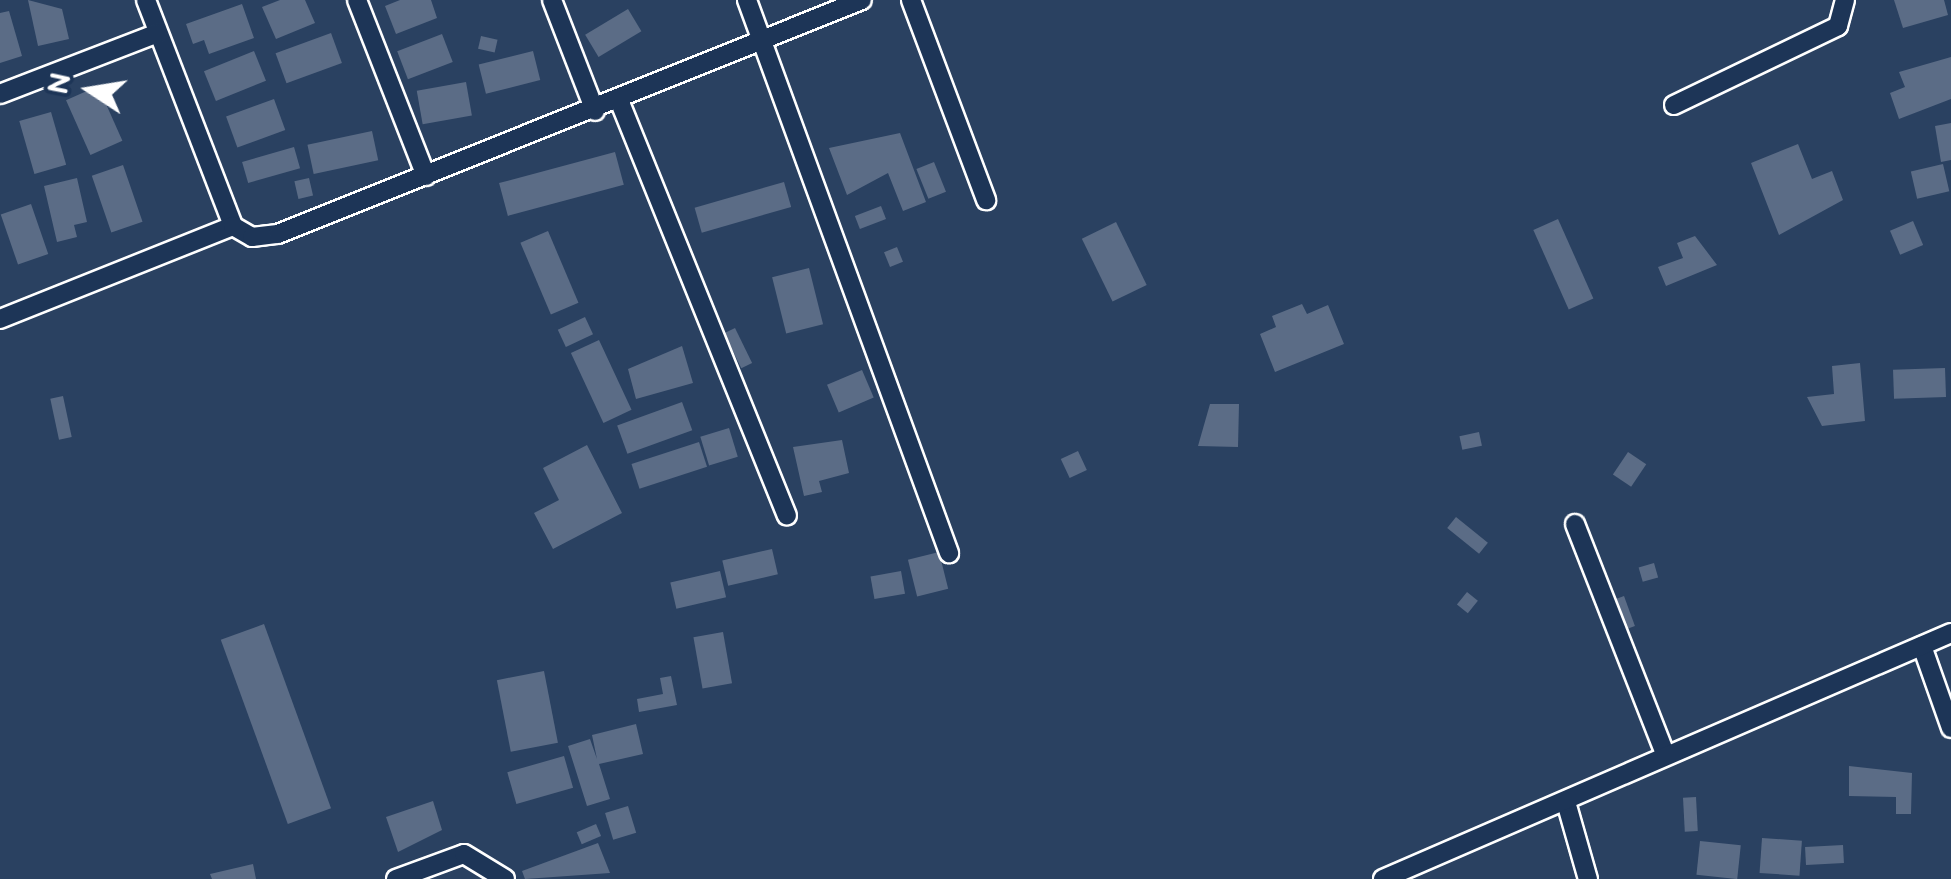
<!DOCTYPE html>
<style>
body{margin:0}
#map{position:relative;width:1951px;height:879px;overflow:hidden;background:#2a4161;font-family:"Balsamiq Sans",sans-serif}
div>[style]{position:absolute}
.building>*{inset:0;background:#5b6c86;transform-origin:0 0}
.roads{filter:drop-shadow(2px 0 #fff) drop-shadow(-2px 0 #fff) drop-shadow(0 2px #fff) drop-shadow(0 -2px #fff)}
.street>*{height:18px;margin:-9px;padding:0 9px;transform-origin:9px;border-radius:9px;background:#1d3557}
span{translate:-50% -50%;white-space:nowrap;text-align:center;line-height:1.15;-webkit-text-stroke:8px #1d3557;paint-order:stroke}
.north{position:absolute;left:40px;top:40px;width:100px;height:100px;-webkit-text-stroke:8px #1d3557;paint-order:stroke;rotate:282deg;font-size:28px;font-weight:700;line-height:40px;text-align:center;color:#fff}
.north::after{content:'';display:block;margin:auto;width:35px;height:45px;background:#fff;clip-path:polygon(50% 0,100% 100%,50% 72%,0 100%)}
</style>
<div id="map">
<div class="building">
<i style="clip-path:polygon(28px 0,62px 9px,69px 39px,38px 46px)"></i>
<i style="clip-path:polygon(280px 0,305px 0,315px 23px,276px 39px,262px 7px)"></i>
<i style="clip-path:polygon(400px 0,431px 0,437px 18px,396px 34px,385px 6px)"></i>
<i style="clip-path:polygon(1894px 0,1944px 0,1948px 15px,1903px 28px)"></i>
<i style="clip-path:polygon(242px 4px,254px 38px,209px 54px,204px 40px,193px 44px,186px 24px)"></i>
<i style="left:628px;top:9px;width:26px;height:50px;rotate:59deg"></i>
<i style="clip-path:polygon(9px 11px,22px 56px,0 63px,0 13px)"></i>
<i style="left:331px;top:33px;width:32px;height:59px;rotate:70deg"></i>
<i style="left:442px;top:34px;width:30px;height:48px;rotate:69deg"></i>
<i style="left:481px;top:36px;width:17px;height:13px;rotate:13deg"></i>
<i style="left:254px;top:51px;width:32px;height:54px;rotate:68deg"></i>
<i style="left:533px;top:51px;width:30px;height:56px;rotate:76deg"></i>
<i style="clip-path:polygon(1951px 57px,1951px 99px,1899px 119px,1890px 93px,1905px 87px,1899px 72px)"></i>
<i style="left:466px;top:82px;width:34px;height:50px;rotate:80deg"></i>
<i style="left:98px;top:86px;width:60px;height:35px;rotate:66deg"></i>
<i style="left:274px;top:99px;width:33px;height:51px;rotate:70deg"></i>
<i style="left:51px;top:112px;width:55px;height:33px;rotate:74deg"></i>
<i style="clip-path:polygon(1951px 123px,1951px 160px,1941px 162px,1935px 126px)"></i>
<i style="left:372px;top:131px;width:30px;height:66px;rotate:78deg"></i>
<i style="clip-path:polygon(900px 133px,926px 202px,903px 211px,888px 173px,847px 195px,829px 148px)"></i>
<i style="clip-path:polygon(1798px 144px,1812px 179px,1832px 171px,1843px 200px,1779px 235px,1751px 163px)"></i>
<i style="left:294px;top:147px;width:22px;height:54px;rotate:74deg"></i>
<i style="left:615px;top:152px;width:34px;height:120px;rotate:75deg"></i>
<i style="left:934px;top:162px;width:32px;height:19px;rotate:68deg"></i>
<i style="left:1943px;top:164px;width:28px;height:33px;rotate:77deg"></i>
<i style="left:123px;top:165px;width:60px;height:33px;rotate:71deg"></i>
<i style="clip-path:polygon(77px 178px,87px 222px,74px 225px,77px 237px,57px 242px,44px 186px)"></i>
<i style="left:309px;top:178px;width:18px;height:15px;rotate:77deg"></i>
<i style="left:784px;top:182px;width:26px;height:93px;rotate:74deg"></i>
<i style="left:31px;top:204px;width:53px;height:32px;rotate:71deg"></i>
<i style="left:881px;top:206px;width:14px;height:28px;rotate:69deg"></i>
<i style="left:1558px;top:219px;width:87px;height:27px;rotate:66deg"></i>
<i style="left:1913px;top:221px;width:26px;height:25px;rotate:67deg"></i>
<i style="left:1116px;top:222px;width:70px;height:38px;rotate:64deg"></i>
<i style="left:548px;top:231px;width:78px;height:30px;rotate:67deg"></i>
<i style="clip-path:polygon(1695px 236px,1717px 265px,1666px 286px,1658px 267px,1683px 258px,1677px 243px)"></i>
<i style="left:897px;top:247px;width:16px;height:14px;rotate:68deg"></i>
<i style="left:809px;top:268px;width:58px;height:38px;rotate:76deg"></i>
<i style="clip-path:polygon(1302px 304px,1307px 314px,1328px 305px,1344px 344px,1275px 372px,1260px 334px,1276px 327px,1272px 316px)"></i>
<i style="left:585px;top:317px;width:19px;height:30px;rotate:65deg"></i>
<i style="left:735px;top:328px;width:39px;height:12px;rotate:64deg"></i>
<i style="left:599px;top:340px;width:77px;height:31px;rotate:65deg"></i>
<i style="clip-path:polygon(682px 346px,693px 383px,636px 399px,628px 369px)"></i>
<i style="clip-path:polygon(1860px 363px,1865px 421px,1822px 426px,1807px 397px,1834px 394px,1832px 366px)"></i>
<i style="left:1945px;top:368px;width:29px;height:52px;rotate:88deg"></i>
<i style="left:862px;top:370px;width:30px;height:38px;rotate:67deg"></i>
<i style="left:63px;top:396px;width:42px;height:13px;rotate:78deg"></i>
<i style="left:682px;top:402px;width:30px;height:69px;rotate:70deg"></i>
<i style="clip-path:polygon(1210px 404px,1239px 404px,1238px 447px,1198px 446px)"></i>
<i style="left:729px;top:428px;width:30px;height:30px;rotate:73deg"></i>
<i style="left:1479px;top:432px;width:14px;height:20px;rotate:78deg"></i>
<i style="clip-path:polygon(842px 440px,849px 473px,819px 481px,822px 492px,804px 496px,793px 447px)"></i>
<i style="left:699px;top:442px;width:26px;height:71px;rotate:72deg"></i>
<i style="clip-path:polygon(587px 445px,622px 513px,553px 549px,534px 513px,559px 500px,543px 468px)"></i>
<i style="left:1078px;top:451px;width:21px;height:19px;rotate:65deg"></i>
<i style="left:1628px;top:452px;width:22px;height:27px;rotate:34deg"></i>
<i style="left:1456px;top:517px;width:41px;height:14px;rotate:39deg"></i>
<i style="left:772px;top:549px;width:26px;height:51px;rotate:77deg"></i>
<i style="left:939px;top:552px;width:38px;height:32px;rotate:76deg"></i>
<i style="left:1654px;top:563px;width:15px;height:16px;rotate:74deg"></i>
<i style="left:720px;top:571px;width:27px;height:51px;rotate:77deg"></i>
<i style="left:901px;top:571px;width:23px;height:31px;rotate:80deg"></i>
<i style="left:1467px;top:592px;width:14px;height:16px;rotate:39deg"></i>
<i style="left:1624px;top:596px;width:32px;height:13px;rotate:70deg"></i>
<i style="left:264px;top:624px;width:196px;height:46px;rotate:70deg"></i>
<i style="left:723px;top:632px;width:52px;height:30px;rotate:80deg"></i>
<i style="left:544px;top:671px;width:73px;height:48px;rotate:79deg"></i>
<i style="clip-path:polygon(671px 676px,677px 705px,639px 712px,637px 699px,663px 694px,660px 678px)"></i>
<i style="clip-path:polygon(636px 724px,643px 754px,599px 764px,610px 799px,587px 806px,568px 746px,590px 739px,597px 759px,592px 735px)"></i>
<i style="left:564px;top:756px;width:33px;height:59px;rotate:74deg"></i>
<i style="clip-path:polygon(1849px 766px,1912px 773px,1911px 814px,1896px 814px,1896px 797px,1849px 796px)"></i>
<i style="left:1696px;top:797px;width:34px;height:13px;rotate:87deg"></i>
<i style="clip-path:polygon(433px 801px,442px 830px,398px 852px,386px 817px)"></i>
<i style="left:628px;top:806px;width:28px;height:24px;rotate:73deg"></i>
<i style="left:596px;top:824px;width:13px;height:21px;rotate:67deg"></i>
<i style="left:1762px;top:838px;width:40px;height:35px;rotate:4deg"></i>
<i style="left:1700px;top:841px;width:41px;height:34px;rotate:6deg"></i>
<i style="clip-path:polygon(598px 843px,610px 873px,525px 879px,522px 871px)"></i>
<i style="left:1843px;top:845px;width:18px;height:38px;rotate:87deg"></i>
<i style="clip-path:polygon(253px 864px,256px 879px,212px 879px,210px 874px)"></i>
</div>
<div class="roads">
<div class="street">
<i style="left:146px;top:0;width:242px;rotate:68.9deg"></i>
<i style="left:357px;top:0;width:189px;rotate:68.6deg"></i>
<i style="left:552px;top:0;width:119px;rotate:68.8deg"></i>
<i style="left:747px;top:0;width:589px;rotate:69.93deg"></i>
<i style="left:911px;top:0;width:214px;rotate:69.4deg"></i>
<i style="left:0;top:94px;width:169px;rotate:-21.1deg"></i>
<i style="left:619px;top:100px;width:448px;rotate:68deg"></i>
<i style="left:1674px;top:105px;width:182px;rotate:-25.7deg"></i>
<i style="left:1838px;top:26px;width:27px;rotate:-75deg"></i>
<i style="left:0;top:319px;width:251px;rotate:-21.8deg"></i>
<i style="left:233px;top:226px;width:22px;rotate:30deg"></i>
<i style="left:252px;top:237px;width:26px;rotate:-7deg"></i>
<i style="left:278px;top:234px;width:629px;rotate:-21.84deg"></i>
<i style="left:1575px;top:524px;width:244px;rotate:68.6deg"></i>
<i style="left:1922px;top:646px;width:87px;rotate:70.5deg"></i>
<i style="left:1566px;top:802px;width:80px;rotate:74.1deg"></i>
<i style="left:396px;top:879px;width:72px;rotate:-20.2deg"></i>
<i style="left:464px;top:854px;width:48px;rotate:31.4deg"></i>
<i style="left:1383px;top:879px;width:619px;rotate:-23.42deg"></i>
</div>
</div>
<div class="north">N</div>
</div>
